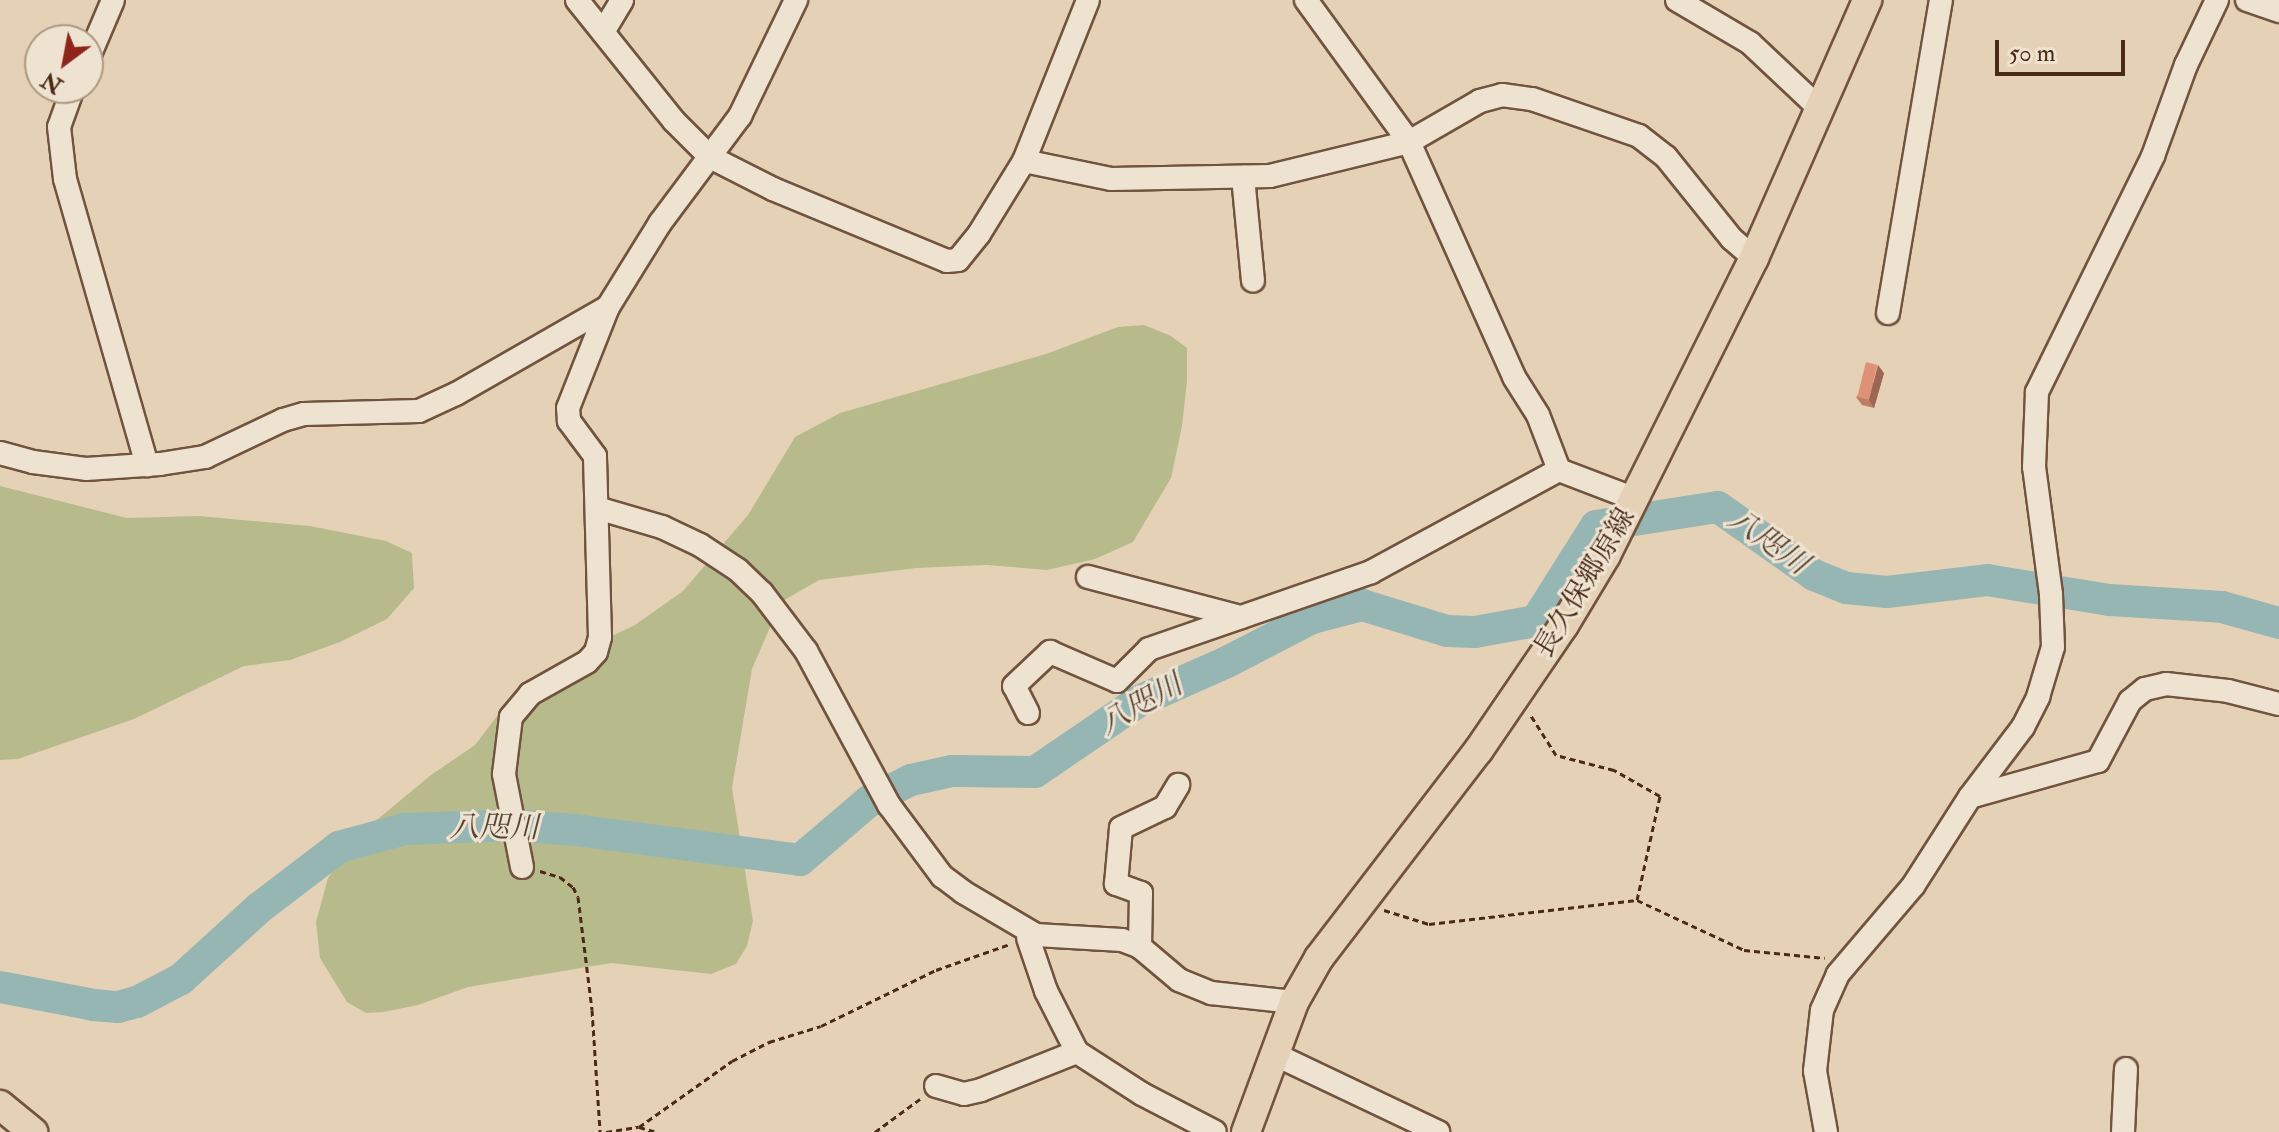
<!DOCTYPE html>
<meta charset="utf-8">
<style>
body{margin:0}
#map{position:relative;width:2279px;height:1132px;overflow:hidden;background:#e5d2b6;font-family:"IM FELL Double Pica","Noto Serif JP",serif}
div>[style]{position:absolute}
.green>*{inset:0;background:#b7bb8c}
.river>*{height:32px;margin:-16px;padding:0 16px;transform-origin:16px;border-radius:16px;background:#96b6b3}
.path>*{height:3px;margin-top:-1.5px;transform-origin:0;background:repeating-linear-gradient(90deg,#4a2916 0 6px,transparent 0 10px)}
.roads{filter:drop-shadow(2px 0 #71533e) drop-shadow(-2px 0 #71533e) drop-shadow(0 2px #71533e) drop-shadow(0 -2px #71533e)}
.minor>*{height:22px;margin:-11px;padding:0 11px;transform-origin:11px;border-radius:11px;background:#eee2d0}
.major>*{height:28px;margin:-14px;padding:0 14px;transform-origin:14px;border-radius:14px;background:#e5d2b6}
.wall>*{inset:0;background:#be7e65}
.shaded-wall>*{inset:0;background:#9b6653}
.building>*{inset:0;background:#dd9276;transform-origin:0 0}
span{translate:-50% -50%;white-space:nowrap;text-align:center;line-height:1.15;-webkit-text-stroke:6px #eee2d0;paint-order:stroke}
.street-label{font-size:28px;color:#4a2916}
.water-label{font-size:30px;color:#594535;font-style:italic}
.north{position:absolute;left:24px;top:24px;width:80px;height:80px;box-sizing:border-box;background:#eee2d0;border:2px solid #ac9886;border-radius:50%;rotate:212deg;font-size:22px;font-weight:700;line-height:32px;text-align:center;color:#4a2916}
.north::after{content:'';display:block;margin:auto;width:28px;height:36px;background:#8f2418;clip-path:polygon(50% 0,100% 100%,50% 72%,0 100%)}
.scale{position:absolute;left:1995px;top:40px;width:130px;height:36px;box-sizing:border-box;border:4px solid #4a2916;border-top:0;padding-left:10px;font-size:24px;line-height:28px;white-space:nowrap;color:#4a2916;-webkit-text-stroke:6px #eee2d0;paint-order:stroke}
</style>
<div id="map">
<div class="green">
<i style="clip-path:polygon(1144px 325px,1171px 336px,1187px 348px,1187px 381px,1182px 426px,1171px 478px,1133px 542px,1095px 559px,1047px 570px,987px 565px,916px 568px,819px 580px,781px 602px,752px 669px,732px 788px,753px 921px,747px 946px,736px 964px,711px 974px,611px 963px,468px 987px,418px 1005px,383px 1012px,366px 1013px,347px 1002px,320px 958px,316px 922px,328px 878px,355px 838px,431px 775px,475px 745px,513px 695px,550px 683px,597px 643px,635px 625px,683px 591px,748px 515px,795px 437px,840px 413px,1046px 354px,1118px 327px)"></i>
<i style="clip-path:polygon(0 486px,127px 518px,199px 516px,310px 526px,386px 541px,412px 553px,414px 588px,387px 619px,340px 642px,290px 660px,244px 666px,134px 719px,18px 759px,0 760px)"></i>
</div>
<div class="river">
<i style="left:0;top:987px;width:96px;rotate:10.8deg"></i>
<i style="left:94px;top:1005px;width:24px;rotate:5deg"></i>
<i style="left:118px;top:1007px;width:20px;rotate:-15deg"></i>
<i style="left:137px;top:1002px;width:50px;rotate:-27.6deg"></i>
<i style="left:181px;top:979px;width:105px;rotate:-42.3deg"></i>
<i style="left:259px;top:908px;width:101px;rotate:-37.3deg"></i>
<i style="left:339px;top:847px;width:68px;rotate:-15.3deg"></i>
<i style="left:405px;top:829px;width:107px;rotate:-2.1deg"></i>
<i style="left:512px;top:825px;width:64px;rotate:4.5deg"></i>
<i style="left:576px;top:830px;width:226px;rotate:7.6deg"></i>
<i style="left:800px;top:860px;width:91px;rotate:-40.5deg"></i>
<i style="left:869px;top:801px;width:47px;rotate:-26.6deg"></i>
<i style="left:911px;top:780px;width:42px;rotate:-12.4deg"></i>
<i style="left:952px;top:771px;width:83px;rotate:0.7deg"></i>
<i style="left:1035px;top:772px;width:126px;rotate:-34.3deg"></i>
<i style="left:1139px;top:701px;width:96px;rotate:-23.9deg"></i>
<i style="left:1227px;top:662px;width:96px;rotate:-27.4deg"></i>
<i style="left:1312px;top:618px;width:52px;rotate:-14.6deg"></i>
<i style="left:1362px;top:605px;width:89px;rotate:17deg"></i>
<i style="left:1447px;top:631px;width:28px;rotate:2deg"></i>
<i style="left:1475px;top:632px;width:62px;rotate:-10.2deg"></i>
<i style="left:1536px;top:621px;width:112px;rotate:-57.7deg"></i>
<i style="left:1596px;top:526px;width:123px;rotate:-8.9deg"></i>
<i style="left:1718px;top:507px;width:118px;rotate:35.3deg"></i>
<i style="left:1814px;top:575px;width:35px;rotate:22deg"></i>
<i style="left:1847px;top:588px;width:40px;rotate:5.7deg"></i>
<i style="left:1887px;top:592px;width:101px;rotate:-6.8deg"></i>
<i style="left:1987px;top:580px;width:124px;rotate:9.3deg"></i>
<i style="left:2109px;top:600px;width:113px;rotate:3.5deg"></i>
<i style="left:2222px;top:607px;width:59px;rotate:15.7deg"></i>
</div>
<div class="path">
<i style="left:540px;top:871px;width:21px;rotate:17deg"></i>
<i style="left:560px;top:877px;width:16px;rotate:38deg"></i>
<i style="left:573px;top:887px;width:11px;rotate:63deg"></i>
<i style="left:578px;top:897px;width:114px;rotate:82.9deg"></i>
<i style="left:592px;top:1010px;width:122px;rotate:86.2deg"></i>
<i style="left:1637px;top:900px;width:118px;rotate:25deg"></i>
<i style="left:1744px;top:950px;width:81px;rotate:5.6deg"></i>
<i style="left:1384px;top:910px;width:47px;rotate:17.3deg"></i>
<i style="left:1429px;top:924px;width:209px;rotate:-6.6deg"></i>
<i style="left:1637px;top:900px;width:107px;rotate:-77.5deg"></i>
<i style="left:1660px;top:796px;width:53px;rotate:-150.5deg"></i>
<i style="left:1614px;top:770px;width:60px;rotate:-165.5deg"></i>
<i style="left:1556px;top:755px;width:49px;rotate:-122.4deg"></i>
<i style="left:639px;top:1127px;width:114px;rotate:-35.4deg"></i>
<i style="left:732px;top:1061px;width:42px;rotate:-27.2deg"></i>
<i style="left:769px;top:1042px;width:54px;rotate:-17.1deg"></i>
<i style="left:821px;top:1026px;width:128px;rotate:-26deg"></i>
<i style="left:936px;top:970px;width:78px;rotate:-19.4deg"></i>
<i style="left:606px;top:1132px;width:33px;rotate:-9deg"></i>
<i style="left:639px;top:1127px;width:19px;rotate:16deg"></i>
<i style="left:875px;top:1132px;width:56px;rotate:-36.3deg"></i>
</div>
<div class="roads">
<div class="minor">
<i style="left:577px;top:0;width:155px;rotate:51.3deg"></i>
<i style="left:674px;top:121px;width:51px;rotate:45deg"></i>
<i style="left:710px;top:157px;width:71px;rotate:26.9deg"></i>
<i style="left:773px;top:189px;width:188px;rotate:22.5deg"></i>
<i style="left:947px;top:261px;width:11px;rotate:-5deg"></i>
<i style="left:958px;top:260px;width:33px;rotate:-51deg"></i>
<i style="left:979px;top:234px;width:86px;rotate:-58.3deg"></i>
<i style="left:1024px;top:161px;width:173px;rotate:-68.3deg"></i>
<i style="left:1306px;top:0;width:175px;rotate:54deg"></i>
<i style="left:1409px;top:142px;width:257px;rotate:65.9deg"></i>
<i style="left:1514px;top:377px;width:45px;rotate:57.7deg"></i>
<i style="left:1538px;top:415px;width:59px;rotate:69.1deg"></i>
<i style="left:1559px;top:470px;width:81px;rotate:20.9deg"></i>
<i style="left:1677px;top:0;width:85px;rotate:30.5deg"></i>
<i style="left:1750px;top:43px;width:96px;rotate:43.3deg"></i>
<i style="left:2247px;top:0;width:34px;rotate:19deg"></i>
<i style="left:603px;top:32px;width:37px;rotate:-59deg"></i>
<i style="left:88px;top:59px;width:64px;rotate:-67deg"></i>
<i style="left:73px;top:88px;width:41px;rotate:109.7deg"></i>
<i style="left:59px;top:127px;width:52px;rotate:83.4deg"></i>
<i style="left:65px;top:179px;width:298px;rotate:74deg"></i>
<i style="left:1024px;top:161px;width:89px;rotate:11.7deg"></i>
<i style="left:1111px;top:179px;width:159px;rotate:-1.1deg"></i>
<i style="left:1270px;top:176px;width:143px;rotate:-13.7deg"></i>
<i style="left:1409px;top:142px;width:82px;rotate:-30deg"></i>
<i style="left:1480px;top:101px;width:23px;rotate:-15deg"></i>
<i style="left:1502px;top:95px;width:30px;rotate:8deg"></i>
<i style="left:1532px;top:99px;width:113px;rotate:19.1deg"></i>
<i style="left:1639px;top:136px;width:34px;rotate:38deg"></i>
<i style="left:1666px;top:157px;width:105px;rotate:51.2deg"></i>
<i style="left:1732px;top:239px;width:29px;rotate:41deg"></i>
<i style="left:1243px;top:177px;width:104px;rotate:84.5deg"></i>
<i style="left:1888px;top:313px;width:317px;rotate:-80.4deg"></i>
<i style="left:0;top:453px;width:34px;rotate:15deg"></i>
<i style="left:33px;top:462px;width:53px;rotate:7.5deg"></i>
<i style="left:86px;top:469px;width:74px;rotate:-3.9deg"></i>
<i style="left:160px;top:464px;width:46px;rotate:-8.8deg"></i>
<i style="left:205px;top:457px;width:86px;rotate:-25.4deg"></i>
<i style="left:283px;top:420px;width:22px;rotate:-16deg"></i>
<i style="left:304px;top:414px;width:115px;rotate:-1.5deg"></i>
<i style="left:419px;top:411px;width:41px;rotate:-24.7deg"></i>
<i style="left:456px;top:394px;width:175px;rotate:-29.8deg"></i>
<i style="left:608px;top:307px;width:99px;rotate:-58.2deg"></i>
<i style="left:660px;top:223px;width:134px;rotate:-53.2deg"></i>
<i style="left:740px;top:116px;width:129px;rotate:-64.2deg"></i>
<i style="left:597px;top:508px;width:68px;rotate:16.3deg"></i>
<i style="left:662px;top:527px;width:42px;rotate:25.3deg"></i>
<i style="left:700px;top:545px;width:45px;rotate:33.3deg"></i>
<i style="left:738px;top:570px;width:33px;rotate:44deg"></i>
<i style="left:762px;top:593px;width:73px;rotate:52.8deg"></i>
<i style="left:806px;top:651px;width:175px;rotate:61.7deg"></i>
<i style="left:889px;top:805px;width:89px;rotate:53.3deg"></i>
<i style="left:942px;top:876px;width:26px;rotate:37deg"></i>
<i style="left:963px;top:892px;width:85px;rotate:30.5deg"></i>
<i style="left:1036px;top:935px;width:86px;rotate:3.3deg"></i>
<i style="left:1122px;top:940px;width:19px;rotate:21deg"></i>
<i style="left:1140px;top:947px;width:51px;rotate:40.2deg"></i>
<i style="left:1179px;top:980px;width:35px;rotate:22deg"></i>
<i style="left:1211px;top:993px;width:83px;rotate:6.2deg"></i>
<i style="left:1088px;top:577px;width:158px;rotate:14.7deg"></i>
<i style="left:1028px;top:713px;width:30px;rotate:-117deg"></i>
<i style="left:1014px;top:686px;width:50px;rotate:-43.4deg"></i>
<i style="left:1050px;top:652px;width:73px;rotate:23.4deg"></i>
<i style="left:1117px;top:681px;width:45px;rotate:-45deg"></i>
<i style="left:1149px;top:649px;width:235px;rotate:-19.1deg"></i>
<i style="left:1371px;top:572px;width:214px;rotate:-28.5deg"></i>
<i style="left:1970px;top:797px;width:133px;rotate:-15.7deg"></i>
<i style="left:2098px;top:761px;width:68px;rotate:-61.9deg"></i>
<i style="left:2130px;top:701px;width:19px;rotate:-39deg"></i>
<i style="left:2145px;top:689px;width:22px;rotate:-13deg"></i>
<i style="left:2166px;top:684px;width:62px;rotate:6.4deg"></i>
<i style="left:2228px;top:691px;width:53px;rotate:14.3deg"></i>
<i style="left:522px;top:867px;width:95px;rotate:-101deg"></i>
<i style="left:504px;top:774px;width:57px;rotate:-83deg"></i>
<i style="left:511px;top:717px;width:30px;rotate:-50deg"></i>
<i style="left:530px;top:694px;width:65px;rotate:-29.3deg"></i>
<i style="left:587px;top:662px;width:13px;rotate:-48deg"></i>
<i style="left:596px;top:652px;width:16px;rotate:-75deg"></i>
<i style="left:600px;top:637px;width:181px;rotate:-91.6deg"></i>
<i style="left:595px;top:456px;width:44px;rotate:-126.6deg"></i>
<i style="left:569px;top:421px;width:13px;rotate:-94deg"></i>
<i style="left:568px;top:408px;width:109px;rotate:-68.4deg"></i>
<i style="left:1028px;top:938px;width:56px;rotate:71.2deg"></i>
<i style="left:1046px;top:991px;width:68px;rotate:63.1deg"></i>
<i style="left:1077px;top:1052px;width:77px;rotate:32.9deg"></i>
<i style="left:1142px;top:1094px;width:82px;rotate:27.5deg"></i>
<i style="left:1140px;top:947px;width:54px;rotate:-88.9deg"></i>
<i style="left:1141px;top:893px;width:27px;rotate:-160deg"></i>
<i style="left:1116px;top:884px;width:56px;rotate:-84.9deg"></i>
<i style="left:1121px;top:828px;width:49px;rotate:-25.5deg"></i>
<i style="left:1165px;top:807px;width:26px;rotate:-59deg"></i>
<i style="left:1274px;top:1054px;width:182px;rotate:25.4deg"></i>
<i style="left:936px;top:1086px;width:29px;rotate:16deg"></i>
<i style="left:964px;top:1094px;width:17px;rotate:-13deg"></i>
<i style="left:981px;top:1090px;width:103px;rotate:-21.6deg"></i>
<i style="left:1826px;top:1132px;width:62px;rotate:-100.2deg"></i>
<i style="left:1815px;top:1071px;width:61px;rotate:-83.5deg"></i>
<i style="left:1822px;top:1010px;width:39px;rotate:-66deg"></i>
<i style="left:1838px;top:974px;width:116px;rotate:-49.6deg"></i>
<i style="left:1913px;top:886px;width:106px;rotate:-57.4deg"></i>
<i style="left:1970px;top:797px;width:88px;rotate:-52.9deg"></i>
<i style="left:2023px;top:727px;width:34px;rotate:-63deg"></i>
<i style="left:2038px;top:697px;width:52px;rotate:-73.3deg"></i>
<i style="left:2053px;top:647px;width:53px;rotate:-92.2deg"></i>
<i style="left:2051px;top:594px;width:128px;rotate:-97.6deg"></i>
<i style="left:2034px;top:467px;width:75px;rotate:-87.7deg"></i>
<i style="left:2037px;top:392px;width:263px;rotate:-63.8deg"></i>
<i style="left:2153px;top:156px;width:97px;rotate:-70.1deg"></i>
<i style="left:2186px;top:65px;width:72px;rotate:-64.5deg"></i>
<i style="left:2123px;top:1132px;width:63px;rotate:-87.3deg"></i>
</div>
<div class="major">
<i style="left:0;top:1105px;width:43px;rotate:39.3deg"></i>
<i style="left:1246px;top:1132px;width:139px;rotate:-69.7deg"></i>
<i style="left:1294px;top:1002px;width:51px;rotate:-60.4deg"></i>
<i style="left:1319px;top:958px;width:261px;rotate:-52.5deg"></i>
<i style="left:1478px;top:751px;width:153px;rotate:-55.7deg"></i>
<i style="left:1564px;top:625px;width:82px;rotate:-59deg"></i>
<i style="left:1606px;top:555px;width:332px;rotate:-63.5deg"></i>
<i style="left:1754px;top:258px;width:282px;rotate:-66.3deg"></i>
</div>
</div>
<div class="wall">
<i style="clip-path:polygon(1884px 373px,1874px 408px,1862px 405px,1856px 397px)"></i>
</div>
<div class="shaded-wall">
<i style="clip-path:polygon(1878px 365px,1884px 373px,1874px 408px,1869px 400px)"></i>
</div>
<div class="building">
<i style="left:1866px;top:362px;width:12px;height:36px;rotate:14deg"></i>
</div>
<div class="street-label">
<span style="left:1585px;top:583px;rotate:-59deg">長久保郷原線</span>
</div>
<div class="water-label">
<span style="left:1768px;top:542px;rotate:35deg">八咫川</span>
<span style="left:1141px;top:705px;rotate:-30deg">八咫川</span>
<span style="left:494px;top:828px">八咫川</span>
</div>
<div class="north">N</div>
<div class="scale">50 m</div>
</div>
